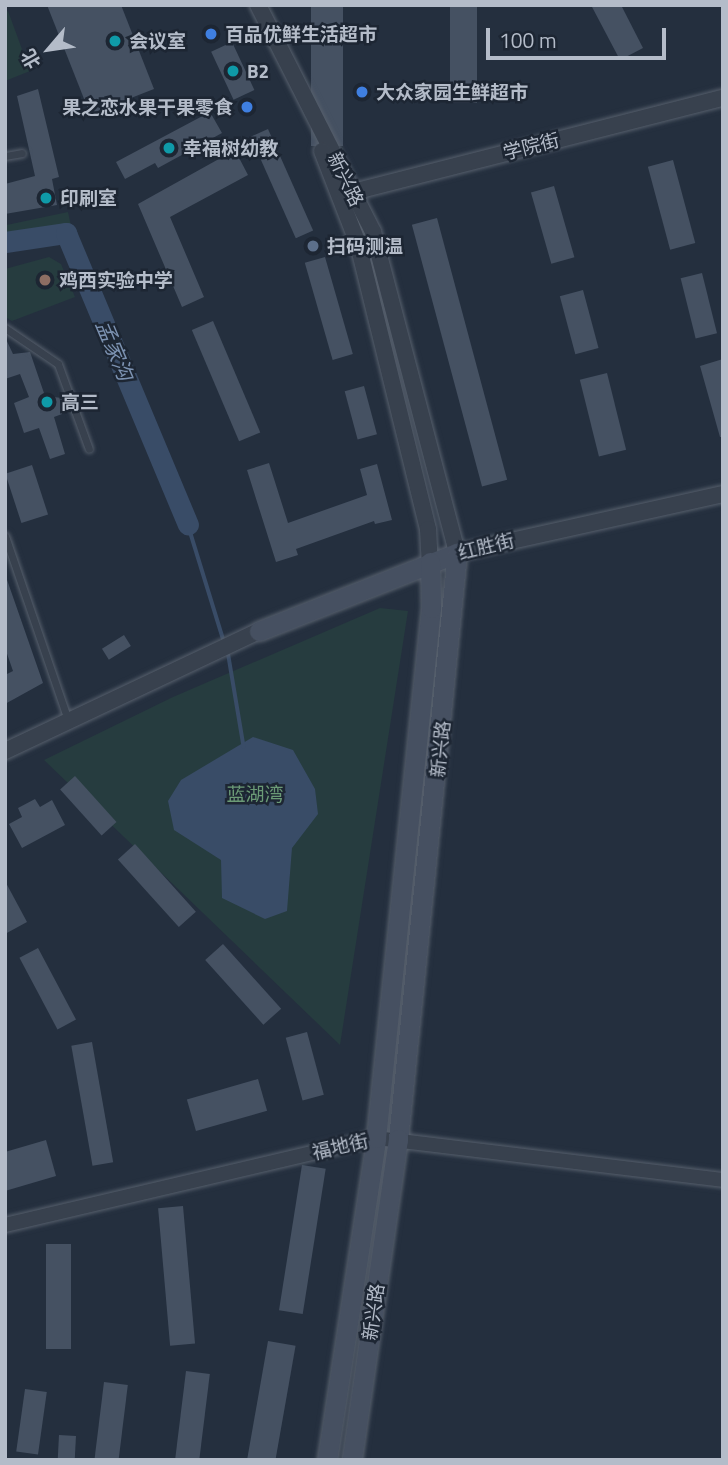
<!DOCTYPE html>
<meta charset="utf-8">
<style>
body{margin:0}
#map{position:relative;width:728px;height:1465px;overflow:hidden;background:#242f3e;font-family:"Titillium Web","Noto Sans SC",sans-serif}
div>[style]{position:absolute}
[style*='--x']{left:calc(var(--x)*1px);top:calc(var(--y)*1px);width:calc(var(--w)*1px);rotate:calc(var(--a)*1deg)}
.green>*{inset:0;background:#263c3f;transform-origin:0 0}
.water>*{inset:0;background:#394c67}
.stream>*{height:3.5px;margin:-1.75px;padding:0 1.75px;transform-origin:1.75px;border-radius:1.75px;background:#394c67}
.river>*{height:21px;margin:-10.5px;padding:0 10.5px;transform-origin:10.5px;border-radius:10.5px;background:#394c67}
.building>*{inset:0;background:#455162;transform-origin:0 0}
.roads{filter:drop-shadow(0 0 2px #565f6c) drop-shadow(0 0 2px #565f6c)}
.service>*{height:7px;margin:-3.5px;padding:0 3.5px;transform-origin:3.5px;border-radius:3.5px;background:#38414e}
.minor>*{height:14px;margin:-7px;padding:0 7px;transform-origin:7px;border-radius:7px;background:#38414e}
.tertiary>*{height:16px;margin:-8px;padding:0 8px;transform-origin:8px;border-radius:8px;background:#38414e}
.secondary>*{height:19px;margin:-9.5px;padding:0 9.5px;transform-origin:9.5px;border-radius:9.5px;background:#465061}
.dots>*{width:19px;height:19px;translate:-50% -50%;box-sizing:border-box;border:4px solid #1d2633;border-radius:50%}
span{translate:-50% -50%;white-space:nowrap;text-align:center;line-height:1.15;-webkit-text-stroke:5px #1d2633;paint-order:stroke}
.poi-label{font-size:19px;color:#b4bcc9;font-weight:700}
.left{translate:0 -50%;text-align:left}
.right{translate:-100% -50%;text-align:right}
.street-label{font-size:19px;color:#b4bcc9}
.park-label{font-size:19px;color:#6b9a76}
.water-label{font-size:21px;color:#7c92b1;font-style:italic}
.frame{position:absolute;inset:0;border:7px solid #b4bcc9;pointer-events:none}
.north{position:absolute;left:14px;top:14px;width:70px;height:70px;-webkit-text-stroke:5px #1d2633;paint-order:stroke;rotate:241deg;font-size:19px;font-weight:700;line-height:28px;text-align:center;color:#b4bcc9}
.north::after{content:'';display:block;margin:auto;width:24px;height:32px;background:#b4bcc9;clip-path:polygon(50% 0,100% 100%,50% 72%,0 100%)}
.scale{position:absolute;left:486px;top:28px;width:180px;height:32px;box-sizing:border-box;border:4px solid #b4bcc9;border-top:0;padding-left:9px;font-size:21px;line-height:24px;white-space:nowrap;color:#b4bcc9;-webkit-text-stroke:5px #1d2633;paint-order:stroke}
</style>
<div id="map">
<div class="green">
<i style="clip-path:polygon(8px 11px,30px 71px,5px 81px,5px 13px)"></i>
<i style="left:68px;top:212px;width:14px;height:64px;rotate:78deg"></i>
<i style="clip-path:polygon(49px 257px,61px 264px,75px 297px,12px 321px,5px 317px,5px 269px)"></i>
<i style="clip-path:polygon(380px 608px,408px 611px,340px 1045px,44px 760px,173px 697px)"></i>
</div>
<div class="water">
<i style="clip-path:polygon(253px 737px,293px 750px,315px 789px,318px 814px,292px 848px,287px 911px,265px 919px,222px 898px,221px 860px,174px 830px,168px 801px,181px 780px)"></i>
</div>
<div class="stream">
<i style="--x:188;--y:524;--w:122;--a:72.9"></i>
<i style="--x:228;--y:651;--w:97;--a:80.5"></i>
</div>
<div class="river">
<i style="--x:5;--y:242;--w:62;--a:-8.4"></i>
<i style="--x:66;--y:233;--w:316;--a:67.3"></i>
</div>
<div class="building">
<i style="clip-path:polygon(47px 5px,121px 5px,154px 89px,90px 114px)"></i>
<i style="left:311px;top:5px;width:32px;height:141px"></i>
<i style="left:450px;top:5px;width:27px;height:98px"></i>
<i style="clip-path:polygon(591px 5px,621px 5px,643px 48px,620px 60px)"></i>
<i style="left:232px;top:42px;width:53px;height:23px;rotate:65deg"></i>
<i style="clip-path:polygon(38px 89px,59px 177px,52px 179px,57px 205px,5px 214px,5px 184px,35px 176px,17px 96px)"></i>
<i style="clip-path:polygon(210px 112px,222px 133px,158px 168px,155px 163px,125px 179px,116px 162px)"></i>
<i style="left:268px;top:129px;width:111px;height:19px;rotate:66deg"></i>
<i style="clip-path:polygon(235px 150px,248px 175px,170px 217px,204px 297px,182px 307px,138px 204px)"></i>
<i style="left:673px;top:160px;width:86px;height:26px;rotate:75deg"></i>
<i style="left:554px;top:186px;width:74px;height:24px;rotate:74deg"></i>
<i style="left:437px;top:218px;width:271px;height:26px;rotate:75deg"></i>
<i style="left:325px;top:257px;width:101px;height:21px;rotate:74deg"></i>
<i style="left:702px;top:273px;width:62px;height:22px;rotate:76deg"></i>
<i style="left:583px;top:290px;width:60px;height:24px;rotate:75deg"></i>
<i style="left:213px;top:321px;width:121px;height:23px;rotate:67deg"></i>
<i style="clip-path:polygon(5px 337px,13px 354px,30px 352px,45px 396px,62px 398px,62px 414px,54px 417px,65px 454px,50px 459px,39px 428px,24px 433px,14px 403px,29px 397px,20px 374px,5px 379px)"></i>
<i style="clip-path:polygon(723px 359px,723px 437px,720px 437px,700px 366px)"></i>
<i style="left:607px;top:373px;width:79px;height:28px;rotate:76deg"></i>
<i style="left:364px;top:386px;width:50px;height:20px;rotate:75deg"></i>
<i style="clip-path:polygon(269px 463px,288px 523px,367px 495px,360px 469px,377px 464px,392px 520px,375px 524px,374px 521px,296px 549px,298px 555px,276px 562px,247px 470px)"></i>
<i style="left:32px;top:465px;width:52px;height:28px;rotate:72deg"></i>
<i style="clip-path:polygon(5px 574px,43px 683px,5px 704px,5px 675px,13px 671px,5px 648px)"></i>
<i style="left:124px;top:635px;width:13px;height:26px;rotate:58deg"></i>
<i style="left:75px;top:776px;width:62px;height:20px;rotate:48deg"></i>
<i style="clip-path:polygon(35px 799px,40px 807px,52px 800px,65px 825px,22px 848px,9px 824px,22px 817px,18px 808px)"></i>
<i style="left:135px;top:844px;width:91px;height:23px;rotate:48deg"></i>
<i style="clip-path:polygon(5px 881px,27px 922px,5px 934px)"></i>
<i style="left:223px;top:944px;width:87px;height:24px;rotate:48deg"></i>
<i style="left:38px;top:948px;width:81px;height:21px;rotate:62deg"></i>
<i style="left:307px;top:1032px;width:65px;height:22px;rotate:75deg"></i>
<i style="left:92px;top:1042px;width:122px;height:21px;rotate:80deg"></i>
<i style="left:258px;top:1079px;width:33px;height:74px;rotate:74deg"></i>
<i style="clip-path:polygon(46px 1140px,56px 1176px,5px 1191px,5px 1152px)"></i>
<i style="left:302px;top:1165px;width:24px;height:147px;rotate:9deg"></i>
<i style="left:183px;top:1206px;width:138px;height:25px;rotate:85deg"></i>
<i style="left:46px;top:1244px;width:25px;height:105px"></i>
<i style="left:268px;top:1341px;width:28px;height:121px;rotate:10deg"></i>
<i style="left:186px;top:1371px;width:24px;height:90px;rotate:7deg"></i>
<i style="left:104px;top:1382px;width:24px;height:79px;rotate:7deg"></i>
<i style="left:25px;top:1389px;width:22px;height:63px;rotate:8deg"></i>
<i style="left:59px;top:1435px;width:17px;height:25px;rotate:3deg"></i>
</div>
<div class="roads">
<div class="service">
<i style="--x:5;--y:156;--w:17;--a:-10"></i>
<i style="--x:5;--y:328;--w:64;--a:34.2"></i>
<i style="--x:58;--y:364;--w:90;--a:70"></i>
<i style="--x:5;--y:536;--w:194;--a:71.1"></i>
</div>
<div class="minor">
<i style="--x:5;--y:1225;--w:381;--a:-13.2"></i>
<i style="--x:376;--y:1138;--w:350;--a:6.9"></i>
</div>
<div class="tertiary">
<i style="--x:258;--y:5;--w:254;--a:63.1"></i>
<i style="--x:373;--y:232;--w:332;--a:75.3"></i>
<i style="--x:457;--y:553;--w:272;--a:-12.5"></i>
<i style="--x:322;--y:151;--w:100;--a:68.8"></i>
<i style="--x:358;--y:244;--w:293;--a:76.2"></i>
<i style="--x:428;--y:529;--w:33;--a:87"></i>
<i style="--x:345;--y:194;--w:390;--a:-14.3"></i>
<i style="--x:5;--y:751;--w:281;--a:-25.3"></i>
</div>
<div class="secondary">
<i style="--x:259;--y:631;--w:213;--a:-21.5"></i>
<i style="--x:457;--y:553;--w:589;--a:95.75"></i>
<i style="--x:398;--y:1139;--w:324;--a:98.2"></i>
<i style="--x:327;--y:1460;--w:326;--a:-81.3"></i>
<i style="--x:376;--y:1138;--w:533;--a:-84.08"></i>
<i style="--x:431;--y:608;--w:46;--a:-91.2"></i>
</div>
</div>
<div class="dots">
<i style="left:211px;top:34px;background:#3f7fe0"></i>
<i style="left:115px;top:41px;background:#0f9aa8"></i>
<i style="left:233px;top:71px;background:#0f9aa8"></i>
<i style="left:362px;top:92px;background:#3f7fe0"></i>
<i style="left:247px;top:107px;background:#3f7fe0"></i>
<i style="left:169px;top:148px;background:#0f9aa8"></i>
<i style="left:46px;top:198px;background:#0f9aa8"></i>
<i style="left:313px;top:246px;background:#5c6f8a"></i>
<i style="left:45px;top:280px;background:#8d6e63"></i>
<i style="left:47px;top:402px;background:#0f9aa8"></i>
</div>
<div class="poi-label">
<span class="left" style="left:225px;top:34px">百品优鲜生活超市</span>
<span class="left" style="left:129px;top:41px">会议室</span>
<span class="left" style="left:247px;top:71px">B2</span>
<span class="left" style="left:376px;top:92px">大众家园生鲜超市</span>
<span class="right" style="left:233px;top:107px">果之恋水果干果零食</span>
<span class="left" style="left:183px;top:148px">幸福树幼教</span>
<span class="left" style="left:60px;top:198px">印刷室</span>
<span class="left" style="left:327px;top:246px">扫码测温</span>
<span class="left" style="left:59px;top:280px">鸡西实验中学</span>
<span class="left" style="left:61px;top:402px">高三</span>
</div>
<div class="street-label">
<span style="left:531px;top:146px;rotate:-14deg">学院街</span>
<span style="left:346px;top:179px;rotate:64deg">新兴路</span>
<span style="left:486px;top:546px;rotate:-14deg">红胜街</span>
<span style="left:440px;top:749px;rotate:-84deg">新兴路</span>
<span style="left:340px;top:1146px;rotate:-13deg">福地街</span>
<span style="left:373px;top:1312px;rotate:-82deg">新兴路</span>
</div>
<div class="park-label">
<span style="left:255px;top:794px">蓝湖湾</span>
</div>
<div class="water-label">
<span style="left:115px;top:350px;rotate:67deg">孟家沟</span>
</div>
<div class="frame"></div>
<div class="north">北</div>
<div class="scale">100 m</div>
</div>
